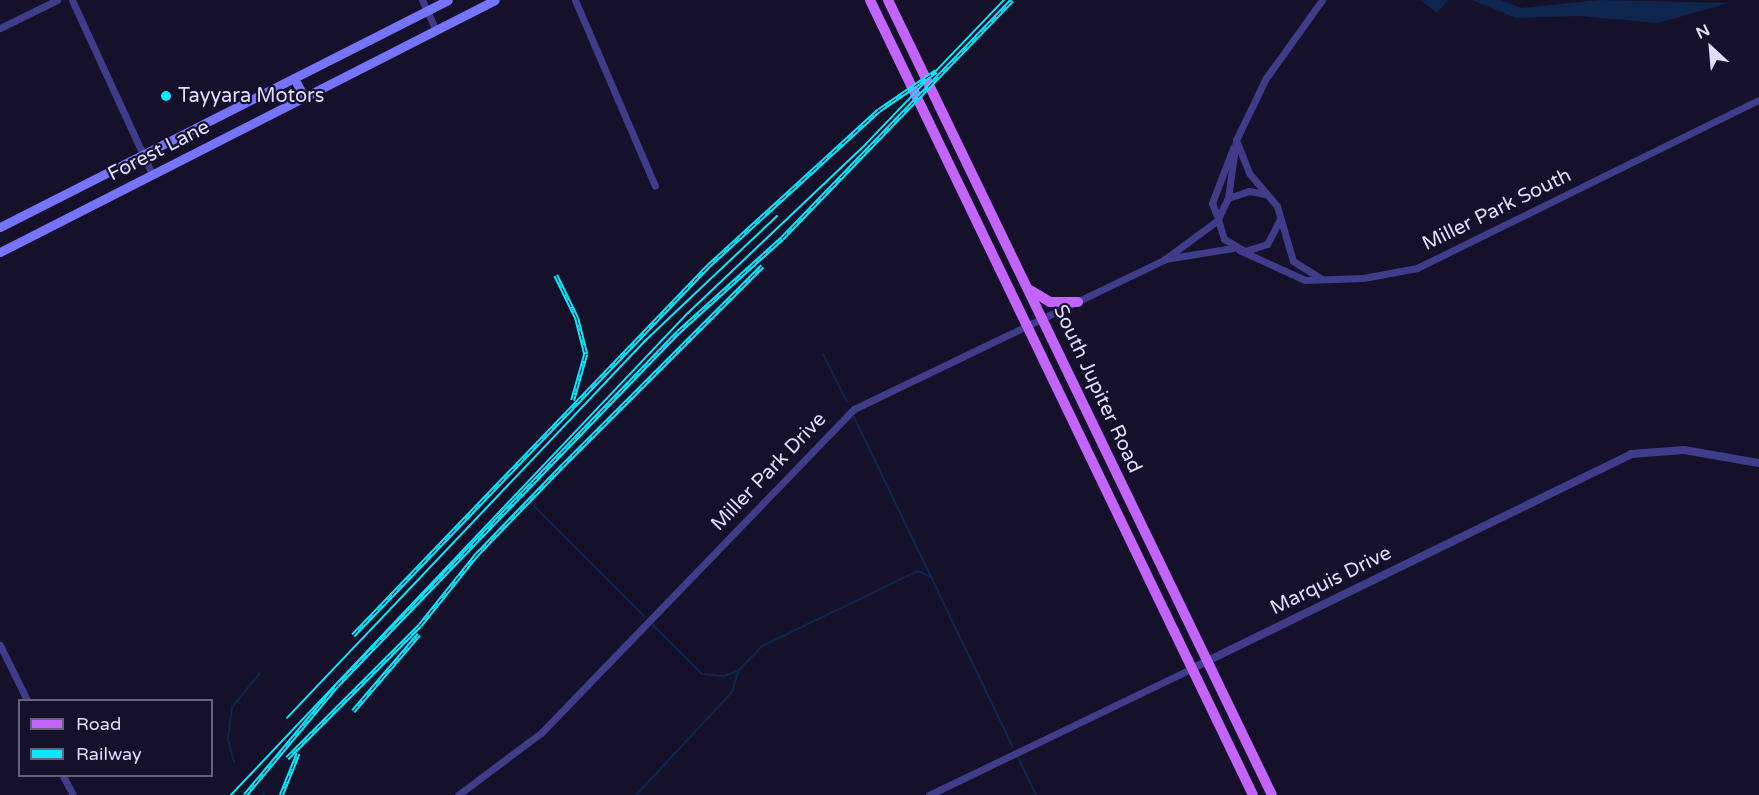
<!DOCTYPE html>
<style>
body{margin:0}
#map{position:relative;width:1759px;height:795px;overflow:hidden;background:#15112b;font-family:"Varela Round",sans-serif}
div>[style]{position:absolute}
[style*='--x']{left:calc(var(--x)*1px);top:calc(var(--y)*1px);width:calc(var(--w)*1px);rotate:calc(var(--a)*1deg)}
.water>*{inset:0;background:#0e264e}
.stream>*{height:2px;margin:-1px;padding:0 1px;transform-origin:1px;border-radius:1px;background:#0e264e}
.minor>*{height:7px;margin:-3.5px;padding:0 3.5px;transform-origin:3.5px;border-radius:3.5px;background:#3f3d89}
.tertiary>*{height:8px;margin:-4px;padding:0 4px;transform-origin:4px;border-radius:4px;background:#3f3d89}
.secondary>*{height:9px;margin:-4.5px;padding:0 4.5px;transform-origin:4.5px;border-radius:4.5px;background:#7674fd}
.primary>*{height:10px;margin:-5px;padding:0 5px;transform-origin:5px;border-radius:5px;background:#c264fd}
.tram>*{height:1.5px;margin:-0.75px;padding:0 0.75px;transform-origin:0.75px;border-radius:0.75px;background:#0ae7fc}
.rail>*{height:4.5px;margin-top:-2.25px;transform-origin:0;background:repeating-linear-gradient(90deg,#15112b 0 7px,#0ae7fc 0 14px);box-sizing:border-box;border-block:2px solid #0ae7fc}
.dots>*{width:16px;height:16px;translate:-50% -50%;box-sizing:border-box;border:3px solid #15112b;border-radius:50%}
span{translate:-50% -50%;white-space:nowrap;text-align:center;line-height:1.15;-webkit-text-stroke:4.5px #15112b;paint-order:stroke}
.poi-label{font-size:20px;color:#dfdcff}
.left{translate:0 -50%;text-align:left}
.street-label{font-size:20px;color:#dfdcff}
.legend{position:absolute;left:18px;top:699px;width:195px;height:78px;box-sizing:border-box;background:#15112b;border:2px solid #666280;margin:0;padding:8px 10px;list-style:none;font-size:18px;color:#dfdcff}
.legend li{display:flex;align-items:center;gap:12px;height:30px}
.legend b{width:30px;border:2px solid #666280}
.north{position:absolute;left:1681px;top:18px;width:60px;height:60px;-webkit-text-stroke:4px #15112b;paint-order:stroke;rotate:334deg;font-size:16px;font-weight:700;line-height:24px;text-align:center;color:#dfdcff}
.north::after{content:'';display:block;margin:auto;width:21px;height:27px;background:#dfdcff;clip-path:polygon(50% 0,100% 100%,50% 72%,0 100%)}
</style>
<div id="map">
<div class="water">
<i style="clip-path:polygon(1420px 0,1448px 0,1437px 13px)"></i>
<i style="clip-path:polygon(1472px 0,1501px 0,1521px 8px,1599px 0,1729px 3px,1658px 23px,1579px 16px,1516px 18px)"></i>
</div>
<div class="stream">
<i style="--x:823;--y:354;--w:54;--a:63.4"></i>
<i style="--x:854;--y:417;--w:366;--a:64.3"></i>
<i style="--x:534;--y:506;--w:156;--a:45"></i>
<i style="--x:653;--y:625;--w:69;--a:45"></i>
<i style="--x:702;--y:674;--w:22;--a:5"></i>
<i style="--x:724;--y:676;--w:15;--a:-20"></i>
<i style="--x:738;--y:671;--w:35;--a:-46"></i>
<i style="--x:762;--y:646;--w:173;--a:-25.7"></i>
<i style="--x:918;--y:571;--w:14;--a:25"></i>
<i style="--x:1019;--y:759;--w:40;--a:65"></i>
<i style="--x:234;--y:762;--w:24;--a:-105"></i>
<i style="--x:228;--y:739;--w:32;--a:-83"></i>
<i style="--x:232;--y:707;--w:44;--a:-50.5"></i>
<i style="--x:263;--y:792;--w:3;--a:72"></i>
<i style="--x:636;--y:795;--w:141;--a:-47"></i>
<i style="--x:732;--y:692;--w:21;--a:-73"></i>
</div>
<div class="minor">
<i style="--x:72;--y:0;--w:192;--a:65.3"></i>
<i style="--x:422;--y:0;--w:33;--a:65"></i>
<i style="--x:575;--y:0;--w:202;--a:66.7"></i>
<i style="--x:0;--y:28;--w:64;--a:-26.2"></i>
<i style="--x:1236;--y:140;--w:35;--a:68"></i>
<i style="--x:1249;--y:173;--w:43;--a:49.7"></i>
<i style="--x:1277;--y:206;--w:57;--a:73.8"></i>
<i style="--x:1293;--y:261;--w:34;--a:32"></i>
<i style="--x:1228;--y:198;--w:22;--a:-18"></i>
<i style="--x:1249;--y:191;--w:15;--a:11"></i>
<i style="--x:1217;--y:216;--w:14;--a:-111"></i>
<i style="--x:1212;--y:203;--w:59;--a:-69.1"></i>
<i style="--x:1280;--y:219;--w:28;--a:117"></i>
<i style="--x:1267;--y:244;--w:23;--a:162"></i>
<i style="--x:1245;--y:251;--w:24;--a:-150"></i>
<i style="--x:1224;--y:239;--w:21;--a:-107"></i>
<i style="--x:1218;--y:219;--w:23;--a:-65"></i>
<i style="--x:1228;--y:198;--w:59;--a:-82.1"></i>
<i style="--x:1236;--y:140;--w:69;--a:-64.2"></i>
<i style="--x:1266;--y:78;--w:96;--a:-54.3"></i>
<i style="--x:1239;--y:250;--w:72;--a:24.4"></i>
<i style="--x:1305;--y:280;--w:58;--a:-2"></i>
<i style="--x:1363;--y:278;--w:55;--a:-10.5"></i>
<i style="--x:1417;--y:268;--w:381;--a:-26.2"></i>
<i style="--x:1165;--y:259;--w:69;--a:-9.2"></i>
<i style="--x:0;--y:645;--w:61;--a:63.9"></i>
<i style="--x:63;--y:776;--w:21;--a:62"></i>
<i style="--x:458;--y:795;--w:104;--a:-36.8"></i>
<i style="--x:541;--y:733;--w:450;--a:-46"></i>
<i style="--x:854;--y:409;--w:345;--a:-25.7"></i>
<i style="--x:1165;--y:259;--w:66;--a:-36.3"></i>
<i style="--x:929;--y:795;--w:293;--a:-25.7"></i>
</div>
<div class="tertiary">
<i style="--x:1193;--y:668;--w:487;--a:-26"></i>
<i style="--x:1631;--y:454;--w:53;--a:-4.3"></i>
<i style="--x:1684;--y:450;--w:76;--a:9.8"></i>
</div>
<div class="secondary">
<i style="--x:294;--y:78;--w:21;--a:62"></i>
<i style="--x:0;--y:227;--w:502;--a:-26.87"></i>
<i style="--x:0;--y:252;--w:555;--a:-26.98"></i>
</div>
<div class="primary">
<i style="--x:870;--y:0;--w:882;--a:64.28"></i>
<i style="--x:888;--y:0;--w:883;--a:64.22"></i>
<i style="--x:1030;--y:290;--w:23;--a:31"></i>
<i style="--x:1050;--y:302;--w:28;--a:0"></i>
</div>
<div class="tram">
<i style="--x:287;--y:718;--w:521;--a:-46.48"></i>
<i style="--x:646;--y:340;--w:180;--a:-43.4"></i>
<i style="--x:231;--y:795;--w:664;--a:-46.53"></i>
<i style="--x:688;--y:313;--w:245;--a:-43.5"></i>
<i style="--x:866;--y:144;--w:199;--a:-46.2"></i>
</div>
<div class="rail">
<i style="--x:556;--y:275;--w:48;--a:64"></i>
<i style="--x:577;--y:318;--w:37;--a:76"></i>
<i style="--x:586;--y:354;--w:48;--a:105.8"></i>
<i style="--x:353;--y:635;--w:512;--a:-46.11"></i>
<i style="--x:708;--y:266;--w:231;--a:-42.4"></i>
<i style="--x:879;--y:110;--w:69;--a:-34.4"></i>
<i style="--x:353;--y:711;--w:101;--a:-49.4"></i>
<i style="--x:287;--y:758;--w:188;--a:-45"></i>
<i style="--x:420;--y:625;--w:90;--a:-51.3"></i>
<i style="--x:476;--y:555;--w:124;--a:-46"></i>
<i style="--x:562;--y:466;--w:283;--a:-45"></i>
<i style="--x:245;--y:795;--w:143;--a:-50.1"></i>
<i style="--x:337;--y:685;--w:491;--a:-46"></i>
<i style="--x:678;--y:332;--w:140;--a:-42.1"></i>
<i style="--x:782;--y:238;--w:331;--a:-46"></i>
<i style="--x:281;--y:795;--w:45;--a:-68"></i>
</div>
<div class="dots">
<i style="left:166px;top:96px;background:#0ae7fc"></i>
</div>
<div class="poi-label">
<span class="left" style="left:178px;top:96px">Tayyara Motors</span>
</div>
<div class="street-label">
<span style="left:159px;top:151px;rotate:-27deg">Forest Lane</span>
<span style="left:1497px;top:210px;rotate:-26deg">Miller Park South</span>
<span style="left:1097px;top:389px;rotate:65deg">South Jupiter Road</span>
<span style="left:769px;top:472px;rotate:-46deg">Miller Park Drive</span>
<span style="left:1331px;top:581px;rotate:-26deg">Marquis Drive</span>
</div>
<ul class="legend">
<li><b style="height:8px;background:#c264fd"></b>Road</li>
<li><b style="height:8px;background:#0ae7fc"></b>Railway</li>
</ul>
<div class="north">N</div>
</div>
